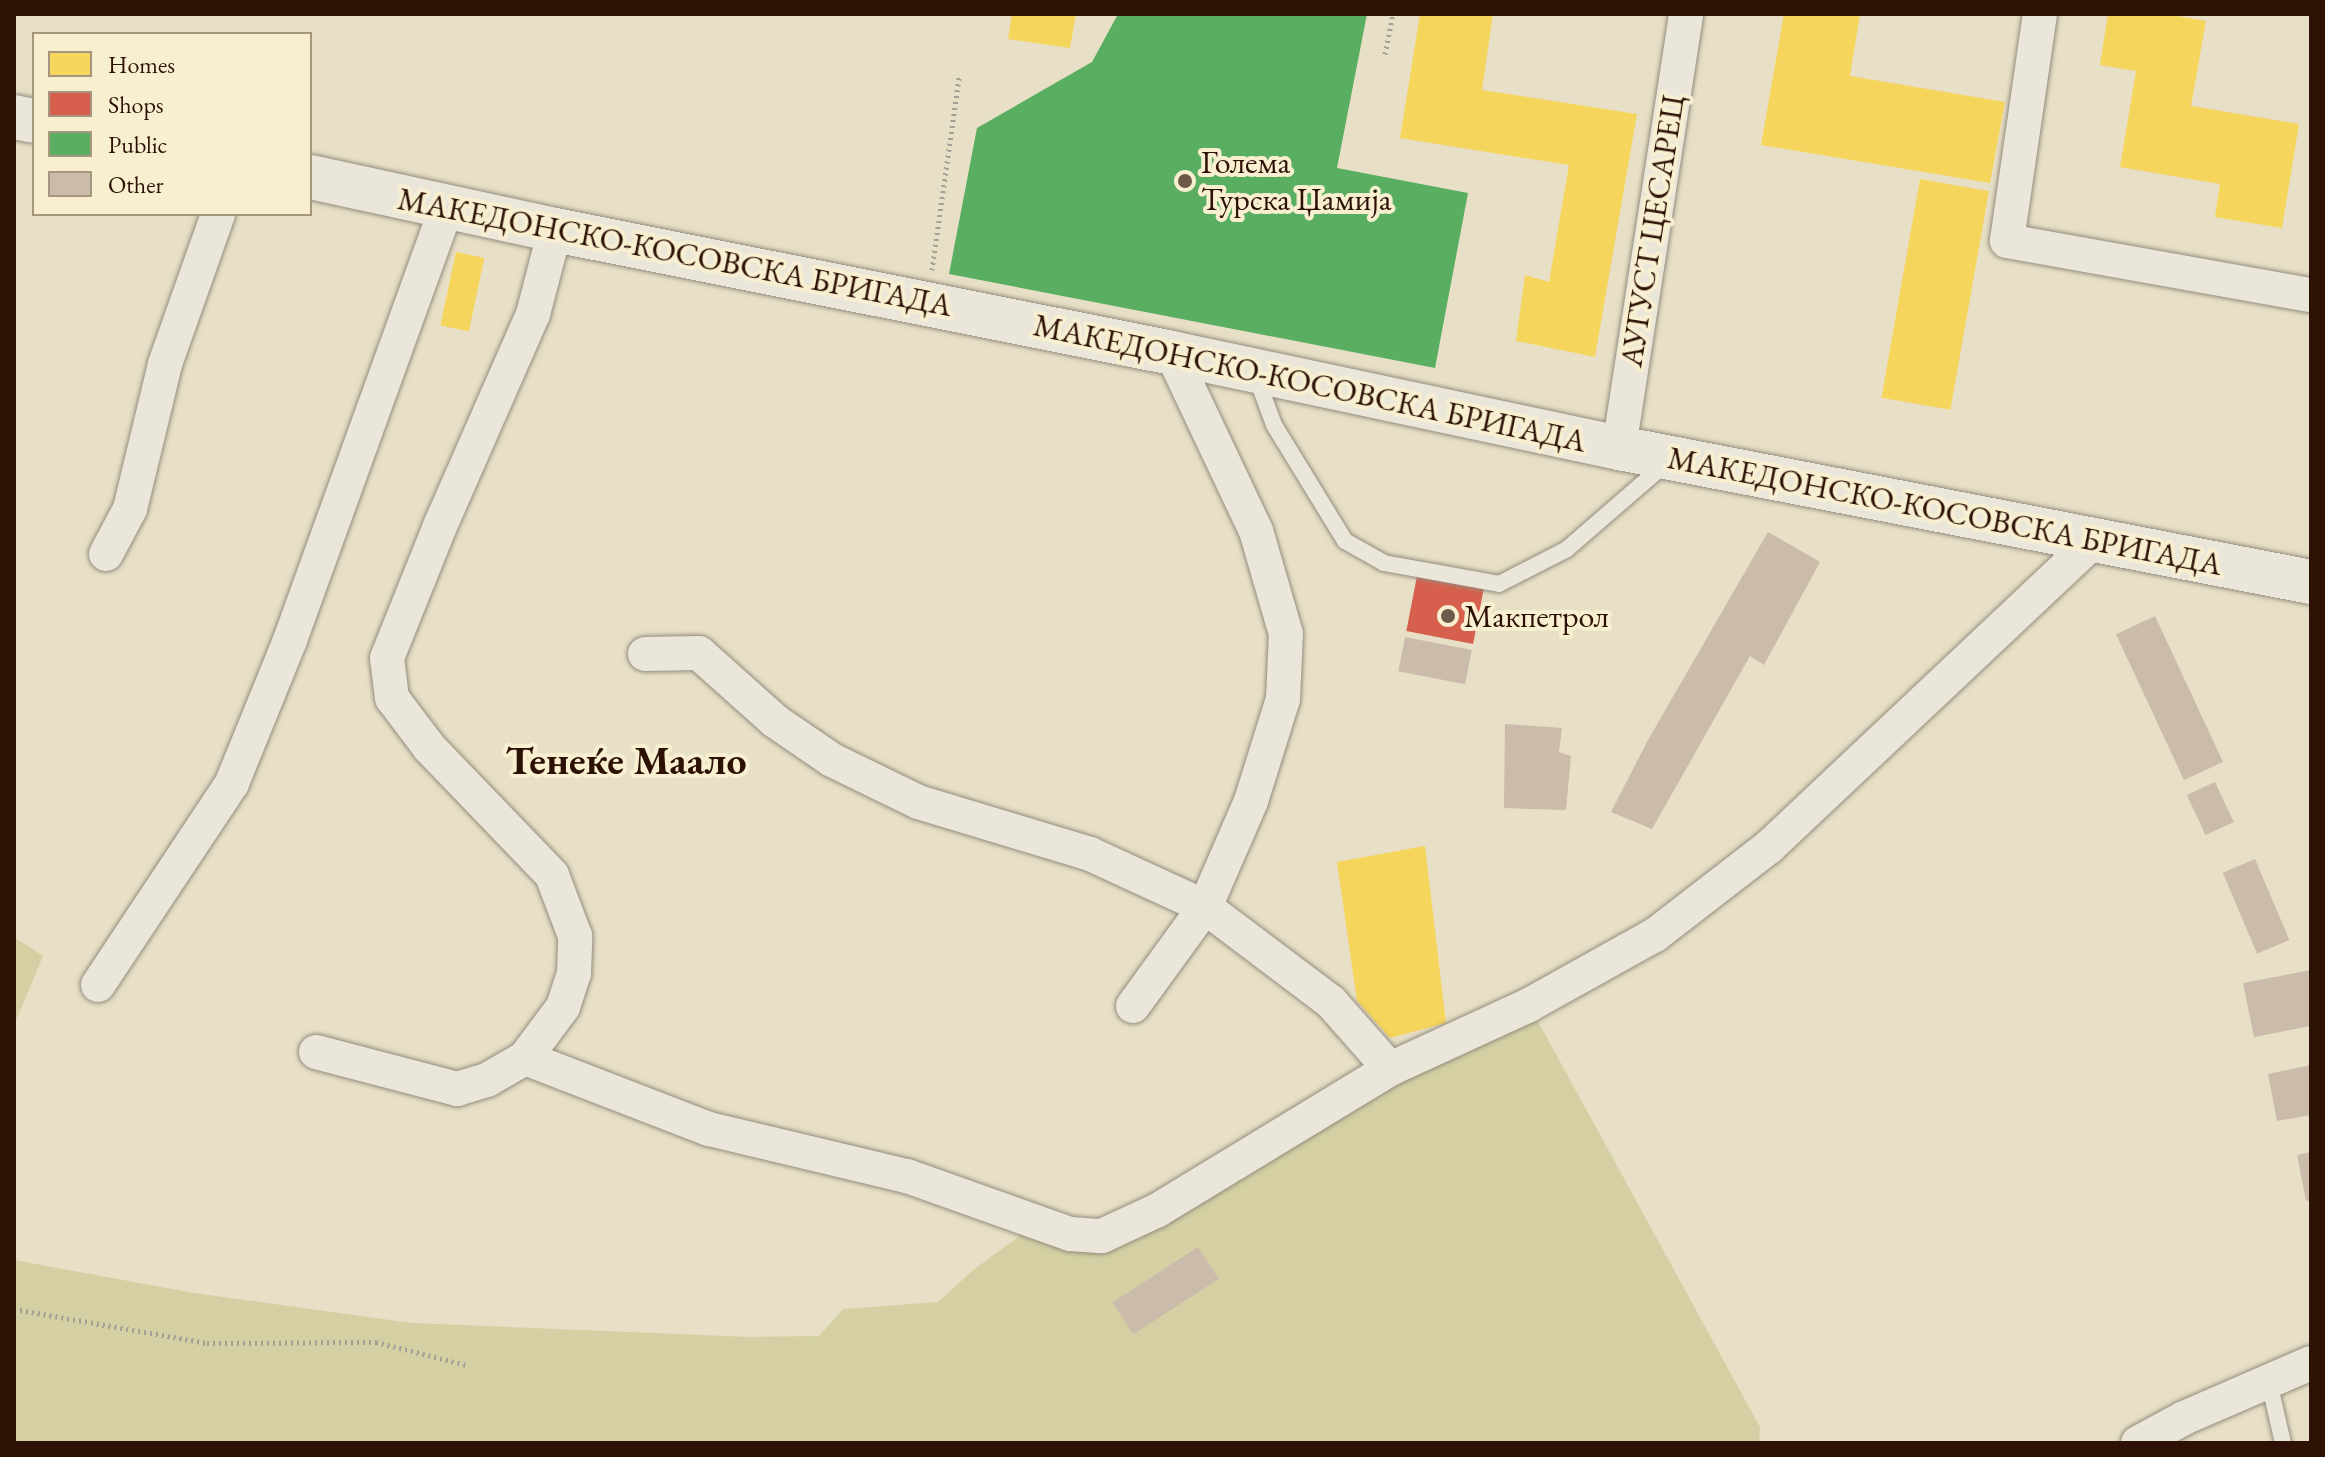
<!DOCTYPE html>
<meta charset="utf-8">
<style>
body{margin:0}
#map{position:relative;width:2325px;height:1457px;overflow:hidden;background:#e7dfc6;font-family:"EB Garamond",serif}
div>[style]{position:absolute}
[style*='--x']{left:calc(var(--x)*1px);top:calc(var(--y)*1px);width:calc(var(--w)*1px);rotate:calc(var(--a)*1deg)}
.green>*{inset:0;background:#d4d0a4}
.homes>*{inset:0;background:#f6d55c;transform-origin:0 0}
.shops>*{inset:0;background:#d6604d;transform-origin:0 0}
.public>*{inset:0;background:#5aae61}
.building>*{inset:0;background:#cabbaa;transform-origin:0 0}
.path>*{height:5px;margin-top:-2.5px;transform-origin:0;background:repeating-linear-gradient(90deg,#a69f95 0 2px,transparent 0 6px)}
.roads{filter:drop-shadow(0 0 2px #948c7d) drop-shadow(0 0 2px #948c7d)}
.lane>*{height:16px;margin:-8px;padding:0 8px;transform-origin:8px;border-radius:8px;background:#eae7da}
.street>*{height:34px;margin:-17px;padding:0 17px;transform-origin:17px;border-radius:17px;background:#eae7da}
.secondary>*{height:44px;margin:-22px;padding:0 22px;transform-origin:22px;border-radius:22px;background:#eae7da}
.dots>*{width:22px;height:22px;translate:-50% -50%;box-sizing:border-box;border:4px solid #f8efd1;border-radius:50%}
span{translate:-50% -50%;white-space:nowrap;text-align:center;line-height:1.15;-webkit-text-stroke:8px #f8efd1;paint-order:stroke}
.poi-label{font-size:32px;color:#2d1105}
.left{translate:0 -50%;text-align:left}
.street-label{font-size:32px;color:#2d1105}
.district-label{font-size:40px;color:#2d1105;font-weight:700}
.frame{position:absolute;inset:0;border:16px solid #2d1105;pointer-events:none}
.legend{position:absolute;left:32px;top:32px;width:280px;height:184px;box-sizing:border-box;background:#f8efd1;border:2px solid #a7967f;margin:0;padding:10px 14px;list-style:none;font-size:24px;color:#2d1105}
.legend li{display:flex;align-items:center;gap:16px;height:40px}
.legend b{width:40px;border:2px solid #a7967f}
</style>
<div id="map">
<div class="green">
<i style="clip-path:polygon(14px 937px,43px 956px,14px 1025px)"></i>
<i style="clip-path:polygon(1529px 1005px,1760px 1427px,1759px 1443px,14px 1443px,14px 1260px,194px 1293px,412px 1323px,750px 1337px,819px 1336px,843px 1309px,938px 1302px,972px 1271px,1037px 1223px,1085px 1237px)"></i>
</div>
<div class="homes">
<i style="clip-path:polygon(1012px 14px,1076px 14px,1070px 48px,1008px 39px)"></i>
<i style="clip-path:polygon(1420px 14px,1493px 14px,1482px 90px,1637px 114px,1595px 357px,1516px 341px,1525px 275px,1549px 282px,1569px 165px,1400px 138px)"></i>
<i style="clip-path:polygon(1784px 14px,1860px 14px,1850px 76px,2005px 102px,1990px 183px,1761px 145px)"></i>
<i style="clip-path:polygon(2108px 14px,2166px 14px,2206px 21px,2191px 106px,2299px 124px,2282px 228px,2215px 217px,2220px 184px,2120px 167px,2136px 71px,2100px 65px)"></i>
<i style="left:1920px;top:179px;width:70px;height:222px;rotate:10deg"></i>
<i style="left:456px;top:252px;width:29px;height:75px;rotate:12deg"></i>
<i style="clip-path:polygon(1425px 846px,1446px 1023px,1390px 1038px,1357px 1001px,1337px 862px)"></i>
</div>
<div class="shops">
<i style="left:1417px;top:576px;width:68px;height:56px;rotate:11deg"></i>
</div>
<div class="public">
<i style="clip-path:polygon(1118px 14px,1367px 14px,1337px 168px,1468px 193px,1435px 368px,949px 274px,977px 128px,1092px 62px)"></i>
</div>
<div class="building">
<i style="clip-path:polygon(1768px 532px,1820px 562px,1764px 665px,1750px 656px,1652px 829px,1611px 812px,1648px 740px)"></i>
<i style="left:2155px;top:616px;width:161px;height:43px;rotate:65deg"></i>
<i style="left:1405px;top:637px;width:68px;height:35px;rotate:11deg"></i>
<i style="clip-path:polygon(1505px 724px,1562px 728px,1559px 752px,1571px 756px,1566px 810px,1504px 808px)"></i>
<i style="left:2215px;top:782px;width:44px;height:31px;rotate:65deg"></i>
<i style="left:2255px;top:859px;width:88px;height:35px;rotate:67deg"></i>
<i style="clip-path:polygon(2311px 970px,2311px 1026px,2254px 1037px,2243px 983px)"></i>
<i style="clip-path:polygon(2311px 1065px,2311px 1115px,2277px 1121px,2268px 1074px)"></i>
<i style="clip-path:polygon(2311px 1152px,2311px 1200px,2306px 1201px,2297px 1155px)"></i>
<i style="left:1198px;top:1247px;width:38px;height:102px;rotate:57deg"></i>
</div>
<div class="path">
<i style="--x:1385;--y:54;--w:41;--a:-78.7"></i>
<i style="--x:932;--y:270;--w:195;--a:-82"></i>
<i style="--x:14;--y:1309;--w:196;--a:10"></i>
<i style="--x:207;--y:1343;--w:169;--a:-0.3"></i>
<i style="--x:376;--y:1342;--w:94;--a:14.2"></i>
</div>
<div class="roads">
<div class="lane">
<i style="--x:1256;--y:376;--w:52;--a:69.8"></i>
<i style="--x:1274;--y:425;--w:136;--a:58.5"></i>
<i style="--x:1345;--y:541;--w:45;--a:29.4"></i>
<i style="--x:1384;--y:563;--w:117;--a:10.3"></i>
<i style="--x:1499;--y:584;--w:76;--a:-27.2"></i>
<i style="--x:1567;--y:549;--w:130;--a:-40.9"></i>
<i style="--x:2269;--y:1382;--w:63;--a:77.1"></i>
</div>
<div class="street">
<i style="--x:2040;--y:14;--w:229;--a:98.3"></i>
<i style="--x:2007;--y:241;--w:309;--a:10.1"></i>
<i style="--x:1619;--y:448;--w:439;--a:-81.2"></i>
<i style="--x:106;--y:554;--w:51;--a:-61.9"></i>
<i style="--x:130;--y:509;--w:149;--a:-76.4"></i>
<i style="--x:165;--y:364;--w:159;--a:-70.5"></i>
<i style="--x:645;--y:654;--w:54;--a:-1.1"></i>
<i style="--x:699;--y:653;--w:102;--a:41.8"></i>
<i style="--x:775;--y:721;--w:69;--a:34.4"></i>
<i style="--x:832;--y:760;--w:96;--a:26"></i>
<i style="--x:918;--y:802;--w:180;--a:16.8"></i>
<i style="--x:1090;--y:854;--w:127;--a:24.7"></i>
<i style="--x:1205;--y:907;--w:158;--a:37"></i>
<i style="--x:1331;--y:1002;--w:89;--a:48.6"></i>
<i style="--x:98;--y:985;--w:242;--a:-56.4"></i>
<i style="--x:232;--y:783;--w:154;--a:-67.9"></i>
<i style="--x:290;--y:640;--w:462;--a:-70.1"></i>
<i style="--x:1133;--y:1006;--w:122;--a:-54"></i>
<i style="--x:1205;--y:907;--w:116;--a:-66.5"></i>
<i style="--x:1251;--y:801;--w:107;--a:-72.6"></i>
<i style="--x:1283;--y:699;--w:65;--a:-87.4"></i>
<i style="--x:1286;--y:634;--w:107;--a:-106.2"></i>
<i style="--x:1256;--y:531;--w:197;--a:-115.3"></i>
<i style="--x:316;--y:1052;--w:146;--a:14.7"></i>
<i style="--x:457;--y:1089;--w:31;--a:-17"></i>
<i style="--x:487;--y:1080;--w:44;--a:-30.1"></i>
<i style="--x:525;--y:1058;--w:64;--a:-53.3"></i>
<i style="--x:563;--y:1007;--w:35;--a:-72"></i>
<i style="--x:574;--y:974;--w:38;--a:-88"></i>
<i style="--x:575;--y:936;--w:65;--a:-110.7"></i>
<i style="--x:552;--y:875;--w:178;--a:-133.9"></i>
<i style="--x:429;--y:747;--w:61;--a:-127.1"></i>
<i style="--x:392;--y:698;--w:40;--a:-97.1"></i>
<i style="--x:387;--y:658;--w:142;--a:-68.1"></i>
<i style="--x:440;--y:526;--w:232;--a:-66.3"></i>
<i style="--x:533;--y:314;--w:87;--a:-75.3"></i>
<i style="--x:525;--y:1058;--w:197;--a:21.1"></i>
<i style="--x:709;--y:1129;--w:204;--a:13.4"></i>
<i style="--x:907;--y:1176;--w:173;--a:19.6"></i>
<i style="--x:1070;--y:1234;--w:32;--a:4"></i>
<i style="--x:1102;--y:1236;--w:62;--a:-24.9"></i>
<i style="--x:1158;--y:1210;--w:271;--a:-31.3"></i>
<i style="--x:1390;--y:1069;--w:153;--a:-24.7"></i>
<i style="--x:1529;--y:1005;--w:144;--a:-29.1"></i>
<i style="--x:1655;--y:935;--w:144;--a:-37.7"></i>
<i style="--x:1769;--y:847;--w:445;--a:-43.3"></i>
<i style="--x:2138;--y:1443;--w:52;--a:-28.5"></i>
<i style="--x:2184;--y:1418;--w:138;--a:-23.4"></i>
</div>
<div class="secondary">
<i style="--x:14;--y:117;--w:20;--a:11"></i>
<i style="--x:310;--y:177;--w:251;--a:12.2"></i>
<i style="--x:555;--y:230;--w:629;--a:11.27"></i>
<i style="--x:1172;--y:353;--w:457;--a:12"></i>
<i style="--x:1619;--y:448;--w:705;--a:10.96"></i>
</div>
</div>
<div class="dots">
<i style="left:1185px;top:181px;background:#6e5949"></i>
<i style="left:1448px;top:616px;background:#6e5949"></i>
</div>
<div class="poi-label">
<span class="left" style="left:1201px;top:181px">Голема<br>Турска Џамија</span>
<span class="left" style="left:1464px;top:616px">Макпетрол</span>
</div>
<div class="street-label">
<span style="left:1652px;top:231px;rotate:-81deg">АУГУСТ ЦЕСАРЕЦ</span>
<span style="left:675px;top:252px;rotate:11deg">МАКЕДОНСКО-КОСОВСКА БРИГАДА</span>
<span style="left:1310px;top:383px;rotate:12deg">МАКЕДОНСКО-КОСОВСКА БРИГАДА</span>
<span style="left:1945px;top:511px;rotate:11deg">МАКЕДОНСКО-КОСОВСКА БРИГАДА</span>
</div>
<div class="district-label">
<span style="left:626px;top:760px">Тенеќе Маало</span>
</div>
<div class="frame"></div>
<ul class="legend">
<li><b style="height:22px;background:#f6d55c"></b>Homes</li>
<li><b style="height:22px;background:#d6604d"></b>Shops</li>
<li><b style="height:22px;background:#5aae61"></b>Public</li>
<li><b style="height:22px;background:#cabbaa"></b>Other</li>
</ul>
</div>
